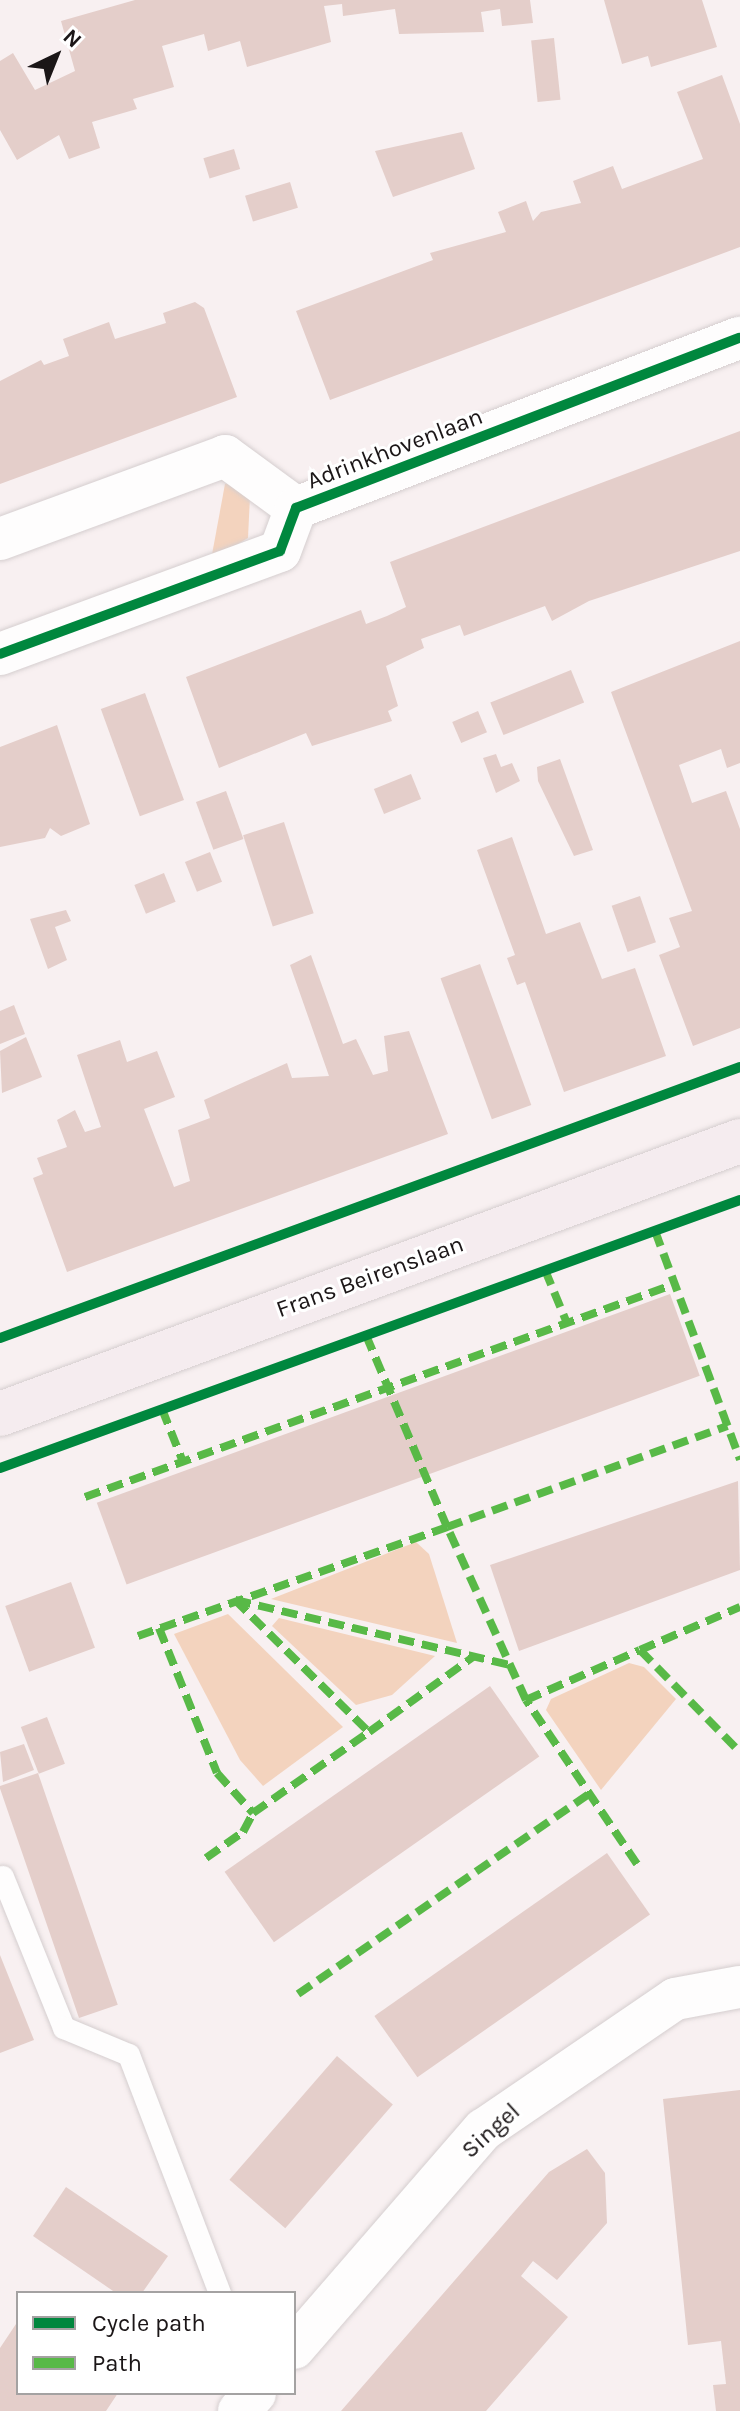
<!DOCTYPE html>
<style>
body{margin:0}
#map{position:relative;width:740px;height:2411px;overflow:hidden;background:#f8f0f1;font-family:Karla,sans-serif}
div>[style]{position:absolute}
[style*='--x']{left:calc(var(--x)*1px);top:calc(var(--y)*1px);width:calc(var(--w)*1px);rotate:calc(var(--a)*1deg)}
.green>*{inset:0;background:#f3d3be}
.building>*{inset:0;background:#e4ceca;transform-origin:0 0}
.roads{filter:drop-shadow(0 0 2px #d5cecf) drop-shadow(0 0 2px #d5cecf)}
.lane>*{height:22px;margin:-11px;padding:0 11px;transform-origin:11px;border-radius:11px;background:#fefdfd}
.street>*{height:42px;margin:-21px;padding:0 21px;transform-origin:21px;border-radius:21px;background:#fefdfd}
.primary>*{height:44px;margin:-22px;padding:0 22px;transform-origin:22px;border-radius:22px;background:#f5ecef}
.quiet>*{height:8px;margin-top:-4px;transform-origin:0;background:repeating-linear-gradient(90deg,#58b947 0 16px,transparent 0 24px)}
.cycleway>*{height:10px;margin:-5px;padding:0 5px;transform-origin:5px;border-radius:5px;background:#00873e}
span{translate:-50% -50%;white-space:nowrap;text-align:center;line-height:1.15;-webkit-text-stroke:6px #fff;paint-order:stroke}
.street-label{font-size:24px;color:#1b1617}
.legend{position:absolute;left:16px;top:2291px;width:280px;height:104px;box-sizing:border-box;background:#fff;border:2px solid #a4a2a2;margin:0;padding:10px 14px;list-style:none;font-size:24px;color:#1b1617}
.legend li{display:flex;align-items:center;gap:16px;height:40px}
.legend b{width:40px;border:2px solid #a4a2a2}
.north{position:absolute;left:16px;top:16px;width:80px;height:80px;-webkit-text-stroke:6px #fff;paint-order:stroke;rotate:43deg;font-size:22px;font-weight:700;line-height:32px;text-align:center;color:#1b1617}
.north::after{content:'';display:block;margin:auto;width:28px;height:36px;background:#1b1617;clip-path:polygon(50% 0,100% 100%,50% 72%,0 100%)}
</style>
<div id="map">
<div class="green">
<i style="clip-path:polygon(236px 481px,250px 496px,248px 538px,211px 560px,225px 484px)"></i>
<i style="clip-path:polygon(416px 1542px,429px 1554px,457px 1643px,271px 1599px)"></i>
<i style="clip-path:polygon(228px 1614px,343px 1727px,263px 1786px,240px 1760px,174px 1634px)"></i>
<i style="clip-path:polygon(279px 1618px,435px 1656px,392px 1695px,356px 1705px,272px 1626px)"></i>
<i style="clip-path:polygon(629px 1663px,644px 1667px,676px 1699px,601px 1790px,546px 1710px,551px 1699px)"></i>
</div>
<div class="building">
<i style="clip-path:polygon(135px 0,530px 0,533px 23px,502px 26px,500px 9px,481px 12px,484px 32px,399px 34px,395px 9px,343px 16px,342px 4px,324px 6px,331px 42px,247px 67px,240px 41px,208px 51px,204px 34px,162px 46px,174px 87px,133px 99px,137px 109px,92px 122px,100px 148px,69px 159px,59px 135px,17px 160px,0 130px,0 61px,13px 53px,35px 90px,75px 71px,61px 21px)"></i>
<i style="clip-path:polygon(604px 0,702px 0,717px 47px,651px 67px,648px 56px,622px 64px)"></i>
<i style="left:554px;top:38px;width:62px;height:23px;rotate:84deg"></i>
<i style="clip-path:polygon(722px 75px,740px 124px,740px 247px,330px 400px,296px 311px,433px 260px,430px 253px,506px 232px,498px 212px,526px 201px,533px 221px,541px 212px,581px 203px,573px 181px,613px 166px,622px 189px,703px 159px,677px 92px)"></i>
<i style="clip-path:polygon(462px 132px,475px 169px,393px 197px,375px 151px)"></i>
<i style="left:234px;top:149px;width:21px;height:32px;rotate:73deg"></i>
<i style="left:290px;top:182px;width:27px;height:47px;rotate:73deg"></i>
<i style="clip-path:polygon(195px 302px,204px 308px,237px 397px,0 484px,0 381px,41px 360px,44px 365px,69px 356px,63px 339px,109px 322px,115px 339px,166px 323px,163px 313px)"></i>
<i style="clip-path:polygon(740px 431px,740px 551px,589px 601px,552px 621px,545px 606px,464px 636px,460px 625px,421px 639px,424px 648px,386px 666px,398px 706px,388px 711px,392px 721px,312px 746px,306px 733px,219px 768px,186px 677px,361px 610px,366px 624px,387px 616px,406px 607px,390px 562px)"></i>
<i style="clip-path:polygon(740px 641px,740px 763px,727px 768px,721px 749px,679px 765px,692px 803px,726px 791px,740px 829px,740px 1028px,693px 1046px,659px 955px,680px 947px,669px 918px,692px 911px,611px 692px)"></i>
<i style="left:571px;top:670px;width:35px;height:87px;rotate:68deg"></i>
<i style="left:145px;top:693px;width:114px;height:47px;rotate:70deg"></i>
<i style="left:478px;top:711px;width:23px;height:28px;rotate:67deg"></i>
<i style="clip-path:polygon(57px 725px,90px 824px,61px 836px,50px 828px,45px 838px,0 847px,0 747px)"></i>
<i style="clip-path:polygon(496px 754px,501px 767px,512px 763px,520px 781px,496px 793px,483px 758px)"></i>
<i style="clip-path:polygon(560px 759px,593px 850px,574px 856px,538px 781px,537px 767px)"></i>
<i style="left:411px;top:774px;width:27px;height:40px;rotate:68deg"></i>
<i style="left:226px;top:791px;width:51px;height:32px;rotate:70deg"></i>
<i style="left:284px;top:822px;width:96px;height:43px;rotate:72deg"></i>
<i style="clip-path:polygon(512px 837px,546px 934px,580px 922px,602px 979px,635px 968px,666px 1056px,564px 1092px,525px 982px,517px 985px,507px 958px,515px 955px,477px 850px)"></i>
<i style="left:210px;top:852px;width:32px;height:27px;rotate:68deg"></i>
<i style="left:164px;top:873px;width:31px;height:32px;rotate:68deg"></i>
<i style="left:640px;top:896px;width:49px;height:30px;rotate:71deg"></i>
<i style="clip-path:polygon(66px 910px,71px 921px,55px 927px,67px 960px,48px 969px,30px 919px)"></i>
<i style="clip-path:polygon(311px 955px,343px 1044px,356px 1039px,373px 1075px,388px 1071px,384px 1036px,409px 1031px,448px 1134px,67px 1272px,33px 1178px,43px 1174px,37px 1158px,67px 1147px,57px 1120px,75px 1110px,85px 1132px,101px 1127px,77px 1055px,120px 1040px,127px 1062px,157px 1051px,175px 1097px,144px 1109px,174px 1187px,190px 1181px,178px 1130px,210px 1118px,204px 1100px,287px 1063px,292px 1078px,329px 1076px,290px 965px)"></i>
<i style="left:480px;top:964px;width:150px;height:42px;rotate:70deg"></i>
<i style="clip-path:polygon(14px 1005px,25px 1034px,0 1044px,0 1011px)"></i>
<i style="clip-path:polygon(26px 1037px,42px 1077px,2px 1093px,0 1051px)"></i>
<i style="left:670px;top:1294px;width:87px;height:610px;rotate:70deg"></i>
<i style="clip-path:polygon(738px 1481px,740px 1570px,519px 1651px,490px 1565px)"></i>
<i style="left:71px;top:1582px;width:70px;height:70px;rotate:70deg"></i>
<i style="left:490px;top:1686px;width:86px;height:324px;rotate:55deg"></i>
<i style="left:47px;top:1717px;width:50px;height:28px;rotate:69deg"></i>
<i style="clip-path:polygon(24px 1744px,34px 1770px,3px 1782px,0 1752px)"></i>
<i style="left:38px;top:1773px;width:245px;height:41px;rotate:71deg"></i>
<i style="left:607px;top:1853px;width:75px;height:284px;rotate:55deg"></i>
<i style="clip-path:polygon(0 1955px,34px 2040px,0 2053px)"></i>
<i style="left:337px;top:2056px;width:74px;height:164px;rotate:41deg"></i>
<i style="clip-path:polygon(740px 2090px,740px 2411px,716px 2411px,713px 2385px,726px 2384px,721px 2341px,688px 2345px,663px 2099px)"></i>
<i style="clip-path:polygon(587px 2149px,605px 2173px,607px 2223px,557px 2280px,533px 2261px,521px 2276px,568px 2317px,486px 2411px,341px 2411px,549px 2172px)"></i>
<i style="clip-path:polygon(66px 2187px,168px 2256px,142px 2293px,116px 2293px,33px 2236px)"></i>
<i style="clip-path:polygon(18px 2321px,18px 2393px,118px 2393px,106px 2411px,0 2411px,0 2348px)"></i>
</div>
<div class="roads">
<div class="lane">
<i style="--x:3;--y:1877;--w:163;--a:68"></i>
<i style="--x:64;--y:2028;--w:70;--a:22.6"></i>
<i style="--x:129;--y:2055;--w:255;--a:69.1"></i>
</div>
<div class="street">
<i style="--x:0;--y:539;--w:240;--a:-20.2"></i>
<i style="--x:225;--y:456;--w:88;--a:36.2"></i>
<i style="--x:0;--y:654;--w:298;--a:-20.2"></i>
<i style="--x:280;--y:551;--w:46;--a:-69.6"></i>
<i style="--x:296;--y:508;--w:475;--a:-21"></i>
<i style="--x:294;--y:2348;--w:289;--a:-49.1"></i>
<i style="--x:483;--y:2130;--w:232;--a:-34.3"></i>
<i style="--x:675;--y:1999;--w:66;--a:-10.5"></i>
<i style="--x:239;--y:2411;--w:24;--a:-48"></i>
</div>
<div class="primary">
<i style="--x:0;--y:1414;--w:789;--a:-20.25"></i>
</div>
</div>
<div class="quiet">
<i style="--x:655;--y:1231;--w:244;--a:69.6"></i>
<i style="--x:545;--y:1270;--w:57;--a:67.5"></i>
<i style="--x:162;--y:1409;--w:57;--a:68.4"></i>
<i style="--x:85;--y:1497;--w:627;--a:-19.85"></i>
<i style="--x:235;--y:1600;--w:188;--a:44.6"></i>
<i style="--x:369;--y:1732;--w:128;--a:-35.8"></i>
<i style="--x:235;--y:1600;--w:282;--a:13.3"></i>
<i style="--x:159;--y:1628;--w:156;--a:68.2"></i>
<i style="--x:217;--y:1773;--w:54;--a:48"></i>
<i style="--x:253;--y:1813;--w:141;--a:-34.9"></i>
<i style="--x:138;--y:1636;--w:328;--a:-19.4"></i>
<i style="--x:447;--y:1527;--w:208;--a:-112.9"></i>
<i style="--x:640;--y:1650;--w:109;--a:-23.3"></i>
<i style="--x:526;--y:1700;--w:190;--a:-114.5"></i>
<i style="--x:447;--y:1527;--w:298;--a:-19.8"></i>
<i style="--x:206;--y:1858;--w:45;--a:-35.1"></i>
<i style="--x:243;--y:1832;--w:21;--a:-62"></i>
<i style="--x:637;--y:1864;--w:198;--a:-124.1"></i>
<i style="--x:526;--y:1700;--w:124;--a:-23.7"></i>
<i style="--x:640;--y:1650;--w:141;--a:45.6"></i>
<i style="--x:298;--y:1994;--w:353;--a:-34.5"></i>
</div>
<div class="cycleway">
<i style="--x:0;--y:654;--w:298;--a:-20.2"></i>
<i style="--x:280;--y:551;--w:46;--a:-69.6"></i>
<i style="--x:296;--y:508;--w:475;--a:-21"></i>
<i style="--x:0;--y:1338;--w:788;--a:-20.11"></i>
<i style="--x:0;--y:1468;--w:787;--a:-19.91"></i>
</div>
<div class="street-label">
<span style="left:395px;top:449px;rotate:-21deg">Adrinkhovenlaan</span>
<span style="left:370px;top:1277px;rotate:-20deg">Frans Beirenslaan</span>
<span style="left:491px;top:2131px;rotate:-42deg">Singel</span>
</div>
<ul class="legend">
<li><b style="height:10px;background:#00873e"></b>Cycle path</li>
<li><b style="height:10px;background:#58b947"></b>Path</li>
</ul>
<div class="north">N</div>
</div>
